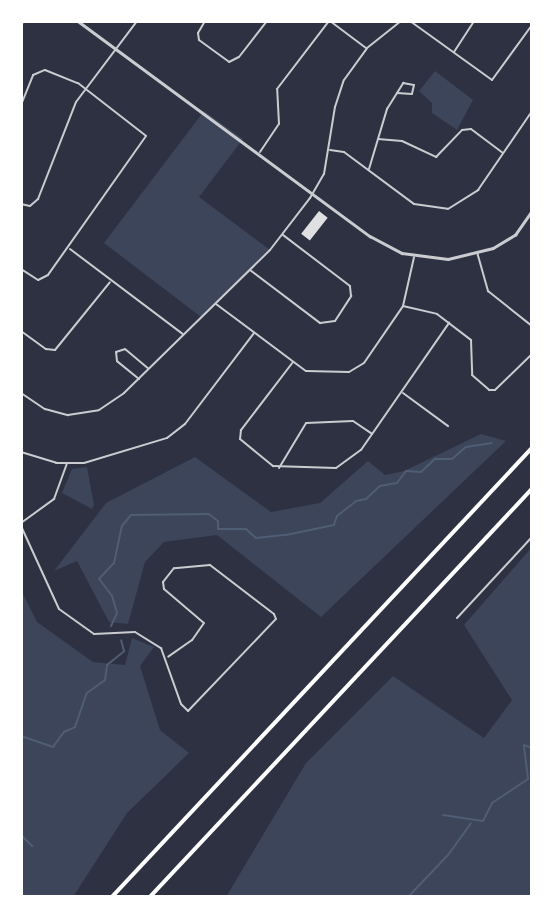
<!DOCTYPE html>
<style>
body{margin:0}
#map{position:relative;width:553px;height:918px;overflow:hidden;background:#2d3142;font-family:Inter,sans-serif}
div>[style]{position:absolute}
[style*='--x']{left:calc(var(--x)*1px);top:calc(var(--y)*1px);width:calc(var(--w)*1px);rotate:calc(var(--a)*1deg)}
.green>*{inset:0;background:#3c4559}
.stream>*{height:2px;margin:-1px;padding:0 1px;transform-origin:1px;border-radius:1px;background:#4f5d75}
.building>*{inset:0;background:#e0e0e3;transform-origin:0 0}
.minor>*{height:2px;margin:-1px;padding:0 1px;transform-origin:1px;border-radius:1px;background:#caccd0}
.tertiary>*{height:2.5px;margin:-1.25px;padding:0 1.25px;transform-origin:1.25px;border-radius:1.25px;background:#caccd0}
.motorway>*{height:3.5px;margin:-1.75px;padding:0 1.75px;transform-origin:1.75px;border-radius:1.75px;background:#fff}
span{translate:-50% -50%;white-space:nowrap;text-align:center;line-height:1.15;-webkit-text-stroke:6px #fff;paint-order:stroke}
.frame{position:absolute;inset:0;border:23px solid #fff;pointer-events:none}
</style>
<div id="map">
<div class="green">
<i style="clip-path:polygon(435px 71px,473px 100px,457px 130px,432px 113px,432px 103px,419px 91px)"></i>
<i style="clip-path:polygon(204px 111px,243px 139px,199px 197px,270px 250px,201px 317px,104px 243px)"></i>
<i style="clip-path:polygon(481px 434px,506px 441px,321px 617px,217px 535px,164px 542px,145px 562px,128px 624px,109px 622px,77px 561px,54px 571px,106px 503px,195px 457px,271px 512px,320px 503px,368px 461px,385px 475px,404px 471px)"></i>
<i style="clip-path:polygon(87px 467px,94px 505px,92px 509px,62px 493px,72px 469px)"></i>
<i style="clip-path:polygon(532px 547px,532px 897px,226px 897px,306px 763px,393px 676px,484px 738px,512px 700px,464px 625px)"></i>
<i style="clip-path:polygon(21px 590px,37px 622px,93px 662px,125px 665px,132px 638px,154px 647px,140px 666px,160px 730px,189px 753px,127px 813px,73px 897px,21px 897px)"></i>
</div>
<div class="stream">
<i style="--x:111;--y:626;--w:14;--a:-65"></i>
<i style="--x:117;--y:613;--w:18;--a:-106"></i>
<i style="--x:112;--y:596;--w:21;--a:-127"></i>
<i style="--x:99;--y:579;--w:22;--a:-47"></i>
<i style="--x:114;--y:563;--w:38;--a:-78"></i>
<i style="--x:122;--y:526;--w:14;--a:-51"></i>
<i style="--x:131;--y:515;--w:78;--a:-0.7"></i>
<i style="--x:209;--y:514;--w:11;--a:38"></i>
<i style="--x:218;--y:521;--w:8;--a:90"></i>
<i style="--x:218;--y:529;--w:28;--a:0"></i>
<i style="--x:246;--y:529;--w:13;--a:42"></i>
<i style="--x:256;--y:538;--w:30;--a:-6"></i>
<i style="--x:286;--y:535;--w:49;--a:-11.8"></i>
<i style="--x:334;--y:525;--w:9;--a:-72"></i>
<i style="--x:337;--y:516;--w:24;--a:-38"></i>
<i style="--x:356;--y:501;--w:10;--a:-11"></i>
<i style="--x:366;--y:499;--w:19;--a:-43"></i>
<i style="--x:380;--y:486;--w:17;--a:-10"></i>
<i style="--x:397;--y:483;--w:15;--a:-53"></i>
<i style="--x:406;--y:471;--w:15;--a:4"></i>
<i style="--x:421;--y:472;--w:19;--a:-43"></i>
<i style="--x:435;--y:459;--w:17;--a:0"></i>
<i style="--x:452;--y:459;--w:18;--a:-41"></i>
<i style="--x:466;--y:447;--w:26;--a:-9"></i>
<i style="--x:21;--y:736;--w:34;--a:19"></i>
<i style="--x:53;--y:747;--w:19;--a:-54"></i>
<i style="--x:64;--y:732;--w:12;--a:-24"></i>
<i style="--x:75;--y:727;--w:36;--a:-71"></i>
<i style="--x:87;--y:693;--w:22;--a:-36"></i>
<i style="--x:105;--y:680;--w:15;--a:-82"></i>
<i style="--x:107;--y:665;--w:22;--a:-39"></i>
<i style="--x:124;--y:651;--w:11;--a:-105"></i>
<i style="--x:443;--y:815;--w:40;--a:8.5"></i>
<i style="--x:483;--y:821;--w:20;--a:-63"></i>
<i style="--x:492;--y:803;--w:43;--a:-33.7"></i>
<i style="--x:528;--y:779;--w:34;--a:-97"></i>
<i style="--x:524;--y:745;--w:9;--a:21"></i>
<i style="--x:21;--y:835;--w:16;--a:45"></i>
<i style="--x:408;--y:897;--w:58;--a:-46.4"></i>
<i style="--x:448;--y:855;--w:39;--a:-54"></i>
</div>
<div class="building">
<i style="left:319px;top:211px;width:11px;height:29px;rotate:38deg"></i>
</div>
<div class="minor">
<i style="--x:205;--y:21;--w:14;--a:120"></i>
<i style="--x:198;--y:33;--w:7;--a:82"></i>
<i style="--x:199;--y:40;--w:37;--a:36"></i>
<i style="--x:229;--y:62;--w:11;--a:-27"></i>
<i style="--x:239;--y:57;--w:46;--a:-52.1"></i>
<i style="--x:330;--y:21;--w:45;--a:36.9"></i>
<i style="--x:410;--y:21;--w:101;--a:35.7"></i>
<i style="--x:492;--y:80;--w:68;--a:-54"></i>
<i style="--x:454;--y:52;--w:37;--a:-57"></i>
<i style="--x:21;--y:105;--w:32;--a:-68"></i>
<i style="--x:33;--y:75;--w:13;--a:-23"></i>
<i style="--x:45;--y:70;--w:35;--a:22"></i>
<i style="--x:78;--y:83;--w:86;--a:37.9"></i>
<i style="--x:146;--y:136;--w:170;--a:125.2"></i>
<i style="--x:48;--y:275;--w:11;--a:153"></i>
<i style="--x:38;--y:280;--w:20;--a:-147"></i>
<i style="--x:378;--y:139;--w:24;--a:5"></i>
<i style="--x:402;--y:141;--w:38;--a:25"></i>
<i style="--x:436;--y:157;--w:37;--a:-46"></i>
<i style="--x:462;--y:130;--w:9;--a:-6"></i>
<i style="--x:471;--y:129;--w:40;--a:37"></i>
<i style="--x:330;--y:150;--w:14;--a:8"></i>
<i style="--x:344;--y:152;--w:87;--a:36.6"></i>
<i style="--x:414;--y:204;--w:34;--a:8"></i>
<i style="--x:448;--y:209;--w:36;--a:-32"></i>
<i style="--x:478;--y:190;--w:96;--a:-55.6"></i>
<i style="--x:260;--y:152;--w:34;--a:-56"></i>
<i style="--x:279;--y:124;--w:35;--a:-93"></i>
<i style="--x:277;--y:89;--w:86;--a:-52.6"></i>
<i style="--x:369;--y:169;--w:63;--a:-73.3"></i>
<i style="--x:387;--y:109;--w:31;--a:-58"></i>
<i style="--x:403;--y:83;--w:11;--a:10"></i>
<i style="--x:414;--y:85;--w:9;--a:103"></i>
<i style="--x:412;--y:94;--w:15;--a:-176"></i>
<i style="--x:21;--y:204;--w:9;--a:13"></i>
<i style="--x:30;--y:206;--w:11;--a:-41"></i>
<i style="--x:38;--y:199;--w:104;--a:-68.6"></i>
<i style="--x:76;--y:102;--w:101;--a:-53"></i>
<i style="--x:70;--y:249;--w:141;--a:37"></i>
<i style="--x:477;--y:252;--w:41;--a:74.2"></i>
<i style="--x:488;--y:291;--w:56;--a:38.5"></i>
<i style="--x:250;--y:270;--w:88;--a:37.1"></i>
<i style="--x:320;--y:323;--w:15;--a:-8"></i>
<i style="--x:335;--y:321;--w:30;--a:-57"></i>
<i style="--x:351;--y:296;--w:10;--a:-96"></i>
<i style="--x:350;--y:286;--w:84;--a:-142.7"></i>
<i style="--x:216;--y:304;--w:112;--a:36.7"></i>
<i style="--x:306;--y:371;--w:43;--a:1.3"></i>
<i style="--x:349;--y:372;--w:17;--a:-31"></i>
<i style="--x:364;--y:363;--w:69;--a:-55.6"></i>
<i style="--x:403;--y:306;--w:50;--a:-77.3"></i>
<i style="--x:403;--y:306;--w:35;--a:13"></i>
<i style="--x:437;--y:314;--w:43;--a:37.4"></i>
<i style="--x:471;--y:340;--w:35;--a:88"></i>
<i style="--x:472;--y:375;--w:23;--a:41"></i>
<i style="--x:489;--y:390;--w:6;--a:0"></i>
<i style="--x:495;--y:390;--w:52;--a:-44.2"></i>
<i style="--x:21;--y:331;--w:31;--a:36"></i>
<i style="--x:46;--y:349;--w:9;--a:6"></i>
<i style="--x:55;--y:350;--w:87;--a:-51"></i>
<i style="--x:293;--y:362;--w:86;--a:127.4"></i>
<i style="--x:241;--y:430;--w:9;--a:96"></i>
<i style="--x:240;--y:439;--w:43;--a:39.3"></i>
<i style="--x:273;--y:466;--w:63;--a:1.8"></i>
<i style="--x:336;--y:468;--w:31;--a:-36"></i>
<i style="--x:361;--y:450;--w:155;--a:-55.3"></i>
<i style="--x:139;--y:379;--w:28;--a:-141"></i>
<i style="--x:117;--y:361;--w:9;--a:-96"></i>
<i style="--x:116;--y:352;--w:9;--a:-18"></i>
<i style="--x:125;--y:349;--w:30;--a:40"></i>
<i style="--x:21;--y:393;--w:29;--a:34"></i>
<i style="--x:45;--y:409;--w:24;--a:15"></i>
<i style="--x:68;--y:415;--w:31;--a:-9"></i>
<i style="--x:99;--y:410;--w:30;--a:-34"></i>
<i style="--x:124;--y:393;--w:204;--a:-44.4"></i>
<i style="--x:270;--y:250;--w:66;--a:-52.4"></i>
<i style="--x:310;--y:198;--w:28;--a:-60"></i>
<i style="--x:324;--y:174;--w:68;--a:-80.7"></i>
<i style="--x:335;--y:107;--w:28;--a:-72"></i>
<i style="--x:344;--y:80;--w:39;--a:-54"></i>
<i style="--x:367;--y:48;--w:43;--a:-38.5"></i>
<i style="--x:403;--y:393;--w:56;--a:36.3"></i>
<i style="--x:21;--y:452;--w:37;--a:17"></i>
<i style="--x:56;--y:463;--w:28;--a:0"></i>
<i style="--x:84;--y:463;--w:87;--a:-16.8"></i>
<i style="--x:167;--y:438;--w:23;--a:-38"></i>
<i style="--x:185;--y:424;--w:114;--a:-52.8"></i>
<i style="--x:279;--y:468;--w:52;--a:-59"></i>
<i style="--x:306;--y:423;--w:47;--a:-2.4"></i>
<i style="--x:353;--y:421;--w:23;--a:34"></i>
<i style="--x:21;--y:523;--w:41;--a:-36"></i>
<i style="--x:54;--y:499;--w:37;--a:-70"></i>
<i style="--x:21;--y:526;--w:91;--a:65.4"></i>
<i style="--x:59;--y:609;--w:43;--a:35.5"></i>
<i style="--x:94;--y:634;--w:41;--a:-2.8"></i>
<i style="--x:135;--y:632;--w:31;--a:32"></i>
<i style="--x:161;--y:648;--w:59;--a:70.3"></i>
<i style="--x:181;--y:704;--w:10;--a:45"></i>
<i style="--x:188;--y:711;--w:127;--a:-46.3"></i>
<i style="--x:276;--y:619;--w:5;--a:-112"></i>
<i style="--x:274;--y:614;--w:81;--a:-142.6"></i>
<i style="--x:210;--y:565;--w:36;--a:175"></i>
<i style="--x:174;--y:568;--w:18;--a:128"></i>
<i style="--x:163;--y:582;--w:7;--a:82"></i>
<i style="--x:164;--y:589;--w:52;--a:40.4"></i>
<i style="--x:204;--y:623;--w:21;--a:125"></i>
<i style="--x:192;--y:640;--w:29;--a:145"></i>
<i style="--x:457;--y:618;--w:110;--a:-47.2"></i>
</div>
<div class="tertiary">
<i style="--x:78;--y:21;--w:363;--a:36.4"></i>
<i style="--x:370;--y:236;--w:36;--a:28"></i>
<i style="--x:402;--y:253;--w:46;--a:7.4"></i>
<i style="--x:448;--y:259;--w:46;--a:-13.7"></i>
<i style="--x:493;--y:248;--w:26;--a:-31"></i>
<i style="--x:515;--y:235;--w:29;--a:-55"></i>
<i style="--x:21;--y:24;--w:3;--a:-72"></i>
</div>
<div class="motorway">
<i style="--x:112;--y:897;--w:615;--a:-46.91"></i>
<i style="--x:150;--y:897;--w:559;--a:-46.89"></i>
</div>
<div class="frame"></div>
</div>
